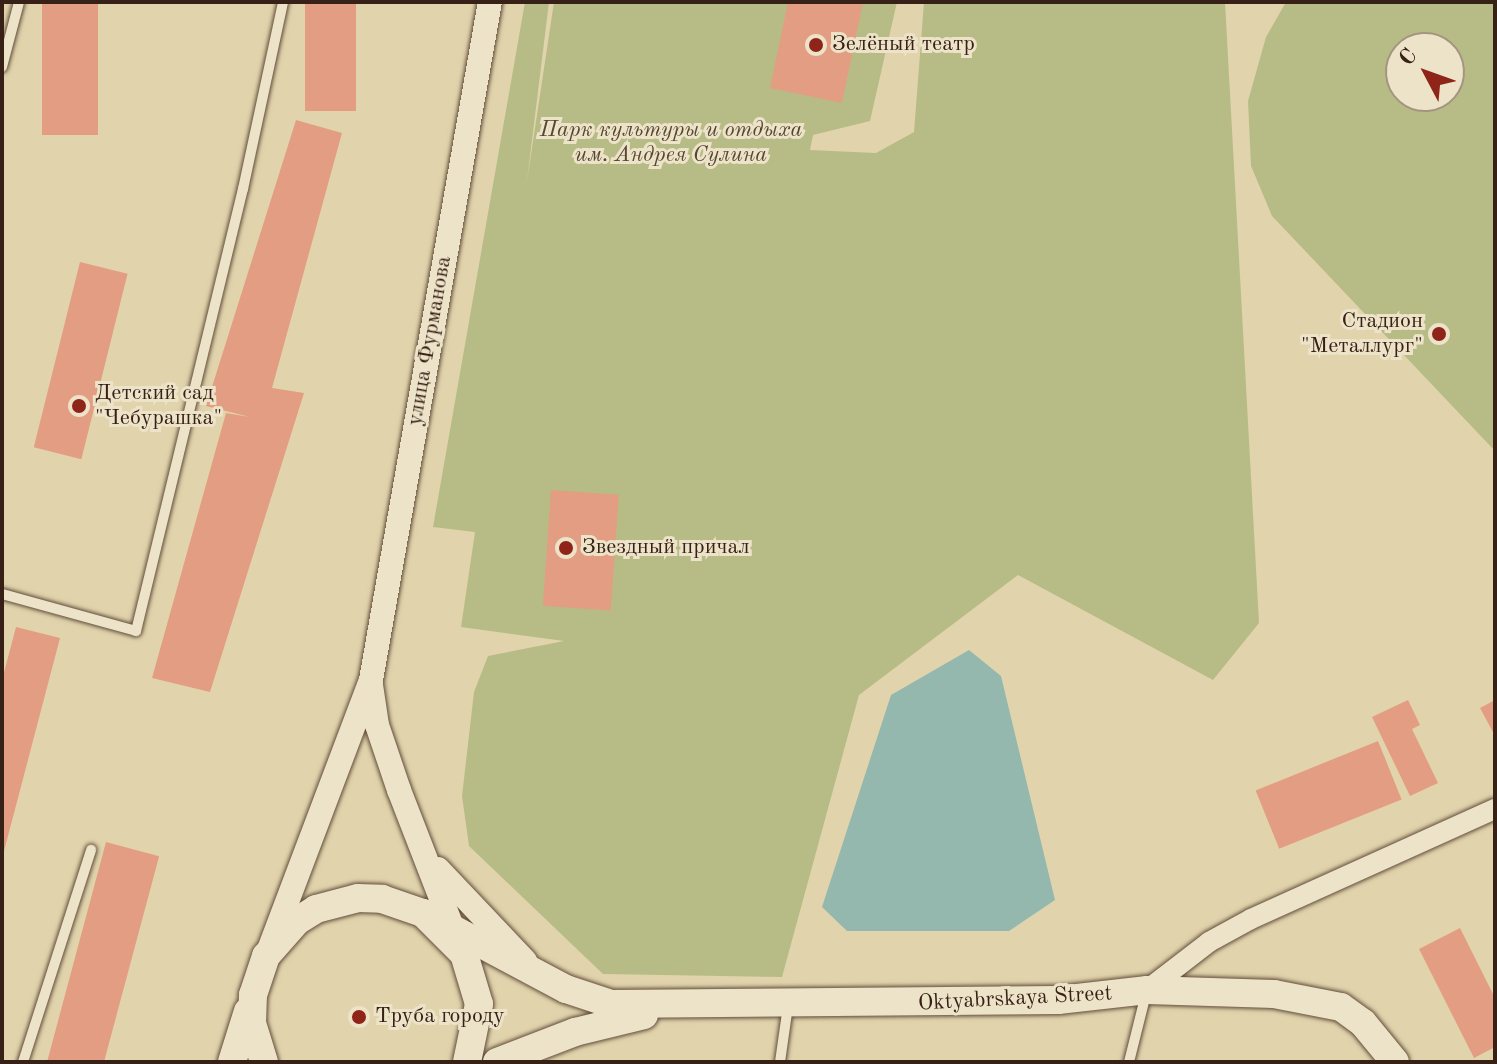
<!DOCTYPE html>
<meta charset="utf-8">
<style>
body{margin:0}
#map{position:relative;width:1497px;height:1064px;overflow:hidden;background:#e1d4ac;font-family:"Old Standard TT",serif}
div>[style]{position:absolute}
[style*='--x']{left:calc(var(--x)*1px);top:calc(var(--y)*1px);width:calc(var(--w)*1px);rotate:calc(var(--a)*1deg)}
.green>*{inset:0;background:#b7bc87}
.water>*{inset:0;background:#94b8ad}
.building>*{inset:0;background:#e39d82;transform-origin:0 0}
.roads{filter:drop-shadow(0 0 2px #624d3b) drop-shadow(0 0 2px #624d3b)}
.service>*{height:10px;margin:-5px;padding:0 5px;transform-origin:5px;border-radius:5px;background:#ece3c9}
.minor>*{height:20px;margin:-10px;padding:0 10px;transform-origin:10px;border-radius:10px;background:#ece3c9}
.tertiary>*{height:24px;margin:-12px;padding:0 12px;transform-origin:12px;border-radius:12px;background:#ece3c9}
.secondary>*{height:28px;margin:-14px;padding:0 14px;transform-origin:14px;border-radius:14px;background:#ece3c9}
.dots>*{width:22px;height:22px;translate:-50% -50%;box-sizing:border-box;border:4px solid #ece3c9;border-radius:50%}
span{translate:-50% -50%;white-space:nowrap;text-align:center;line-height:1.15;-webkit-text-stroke:6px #ece3c9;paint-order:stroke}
.poi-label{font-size:22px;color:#372015}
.left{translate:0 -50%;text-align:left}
.right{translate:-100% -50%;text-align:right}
.park-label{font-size:22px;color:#574732;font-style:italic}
.street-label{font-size:22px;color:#372015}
.frame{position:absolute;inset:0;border:4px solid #372015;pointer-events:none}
.north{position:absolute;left:1385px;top:32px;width:80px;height:80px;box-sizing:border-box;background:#ece3c9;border:2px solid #a49581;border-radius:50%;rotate:311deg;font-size:22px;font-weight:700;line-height:32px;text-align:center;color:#372015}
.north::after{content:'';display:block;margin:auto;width:28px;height:36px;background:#8f2418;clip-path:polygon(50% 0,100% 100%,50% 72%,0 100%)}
</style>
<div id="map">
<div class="green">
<i style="clip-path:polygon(525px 2px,549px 2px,527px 181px,554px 2px,897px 2px,870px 121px,813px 135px,810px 150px,876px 153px,914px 132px,924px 2px,1225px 2px,1259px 623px,1213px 680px,1018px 575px,859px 695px,782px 977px,603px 974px,469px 846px,462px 796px,474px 692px,488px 656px,564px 641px,461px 627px,475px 532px,433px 527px)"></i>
<i style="clip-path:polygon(evenodd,1286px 2px,1495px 2px,1495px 451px,1272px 216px,1251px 166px,1248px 101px,1266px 37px,1286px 2px,1449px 48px,1449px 96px,1401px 96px,1401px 48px,1449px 48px)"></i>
</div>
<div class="water">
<i style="clip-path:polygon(969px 650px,1001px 676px,1055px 900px,1009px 931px,847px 931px,822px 907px,891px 695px)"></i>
</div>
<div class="building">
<i style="left:42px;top:2px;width:56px;height:133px"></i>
<i style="left:305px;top:2px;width:51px;height:109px"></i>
<i style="clip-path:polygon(788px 2px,863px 2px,842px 103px,770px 88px)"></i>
<i style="clip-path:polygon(296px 120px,342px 133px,272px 388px,304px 393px,210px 692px,152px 678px,226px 413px,250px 417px,206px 406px)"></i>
<i style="left:80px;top:262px;width:49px;height:191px;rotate:14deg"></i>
<i style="left:551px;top:490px;width:68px;height:116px;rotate:4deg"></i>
<i style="clip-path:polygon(16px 627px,60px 638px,3px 855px,2px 680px)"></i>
<i style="clip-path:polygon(1408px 700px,1420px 725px,1412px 729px,1438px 783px,1410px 796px,1372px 717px)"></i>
<i style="clip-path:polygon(1495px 700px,1495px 736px,1480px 708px)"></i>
<i style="left:1378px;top:741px;width:63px;height:132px;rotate:68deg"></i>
<i style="left:106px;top:842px;width:55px;height:232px;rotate:15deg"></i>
<i style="clip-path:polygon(1460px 928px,1495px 998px,1495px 1047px,1474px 1058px,1419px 949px)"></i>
</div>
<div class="roads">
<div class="service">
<i style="--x:2;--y:67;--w:67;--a:-75.3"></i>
<i style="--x:2;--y:594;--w:139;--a:15.4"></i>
<i style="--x:136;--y:631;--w:455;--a:-76.4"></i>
<i style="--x:243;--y:189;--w:191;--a:-77.9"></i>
<i style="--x:23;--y:1062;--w:223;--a:-72.2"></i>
<i style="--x:780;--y:1062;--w:57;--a:-81.9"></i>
<i style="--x:1129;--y:1062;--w:70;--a:-76"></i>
</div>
<div class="minor">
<i style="--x:1147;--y:990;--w:78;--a:-37.7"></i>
<i style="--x:1209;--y:942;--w:48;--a:-28.7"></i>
<i style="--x:1251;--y:919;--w:268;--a:-24.3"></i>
</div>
<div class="tertiary">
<i style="--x:371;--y:685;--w:40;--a:81.5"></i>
<i style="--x:377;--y:725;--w:69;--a:71.3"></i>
<i style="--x:399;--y:790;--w:158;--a:68.8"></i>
<i style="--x:438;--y:869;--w:127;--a:46.6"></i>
<i style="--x:270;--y:947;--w:285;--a:-69.3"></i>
<i style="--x:371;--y:680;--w:688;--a:-80.05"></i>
</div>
<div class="secondary">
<i style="--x:423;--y:913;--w:162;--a:28"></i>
<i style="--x:566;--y:989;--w:47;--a:18.4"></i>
<i style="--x:611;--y:1004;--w:447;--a:-0.5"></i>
<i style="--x:1058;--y:1000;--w:90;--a:-6.4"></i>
<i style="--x:1147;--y:990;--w:127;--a:1.8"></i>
<i style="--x:1274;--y:994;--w:68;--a:11"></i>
<i style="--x:1341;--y:1007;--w:27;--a:36"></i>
<i style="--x:1363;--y:1023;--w:50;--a:50.6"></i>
<i style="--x:232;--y:1062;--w:53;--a:-72.6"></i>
<i style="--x:264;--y:1062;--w:41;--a:-107.1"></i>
<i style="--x:252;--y:1023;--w:28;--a:-88"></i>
<i style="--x:253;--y:995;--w:41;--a:-71.6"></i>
<i style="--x:266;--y:956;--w:47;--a:-48.5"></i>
<i style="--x:297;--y:921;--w:22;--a:-32"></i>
<i style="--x:316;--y:909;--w:43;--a:-14.7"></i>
<i style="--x:358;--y:898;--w:24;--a:2"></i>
<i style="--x:382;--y:899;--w:43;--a:18.9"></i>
<i style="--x:423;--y:913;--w:58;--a:45"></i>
<i style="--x:464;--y:954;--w:52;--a:73.3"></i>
<i style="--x:479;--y:1004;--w:59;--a:101.7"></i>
<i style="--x:497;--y:1062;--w:84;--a:-21"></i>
<i style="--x:575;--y:1032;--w:71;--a:-13.8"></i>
</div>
</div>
<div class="dots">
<i style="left:816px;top:45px;background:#8f2418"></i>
<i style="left:1439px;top:334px;background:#8f2418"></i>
<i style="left:79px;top:406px;background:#8f2418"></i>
<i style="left:566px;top:548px;background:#8f2418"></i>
<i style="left:359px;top:1017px;background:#8f2418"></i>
</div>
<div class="poi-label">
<span class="left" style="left:832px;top:45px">Зелёный театр</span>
<span class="right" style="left:1423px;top:334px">Стадион<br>"Металлург"</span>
<span class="left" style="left:95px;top:406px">Детский сад<br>"Чебурашка"</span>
<span class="left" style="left:582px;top:548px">Звездный причал</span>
<span class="left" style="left:375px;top:1017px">Труба городу</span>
</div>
<div class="park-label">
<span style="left:671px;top:143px">Парк культуры и отдыха<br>им. Андрея Сулина</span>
</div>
<div class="street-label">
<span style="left:430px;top:341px;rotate:-80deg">улица Фурманова</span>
<span style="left:1015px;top:999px;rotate:-3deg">Oktyabrskaya Street</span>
</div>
<div class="frame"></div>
<div class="north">С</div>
</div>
